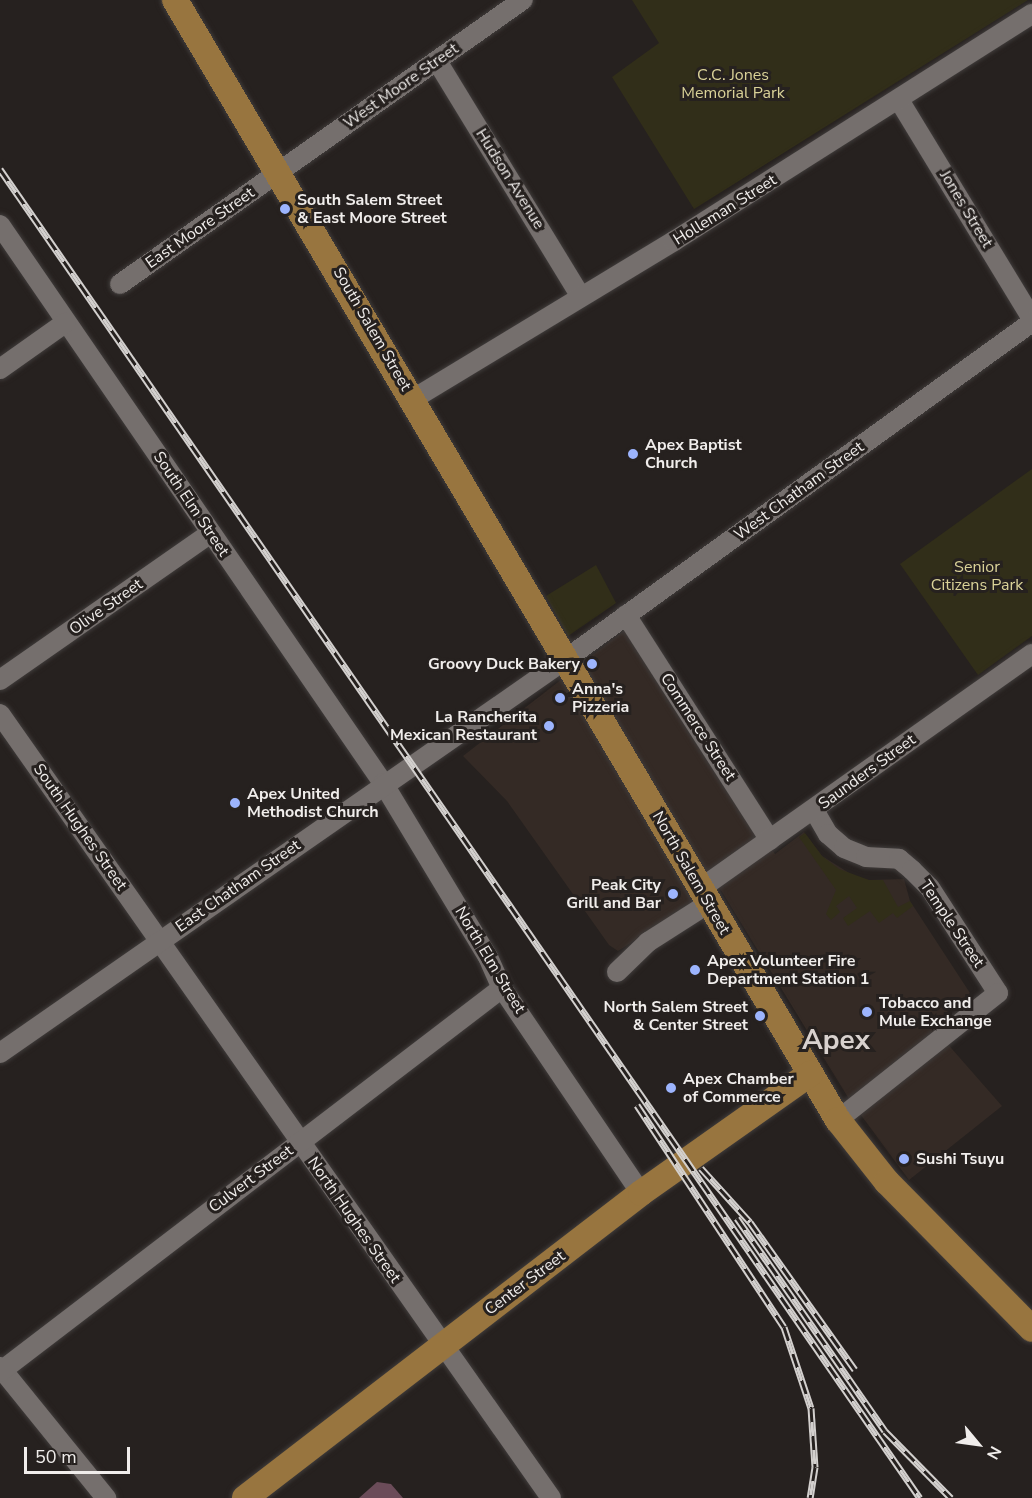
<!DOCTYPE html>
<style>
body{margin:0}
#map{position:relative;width:1032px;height:1498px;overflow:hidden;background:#26211f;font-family:"Nunito Sans",sans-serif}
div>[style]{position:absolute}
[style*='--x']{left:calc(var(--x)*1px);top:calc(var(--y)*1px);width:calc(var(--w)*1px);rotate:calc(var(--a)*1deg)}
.built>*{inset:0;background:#342a25}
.green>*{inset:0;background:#312e19}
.water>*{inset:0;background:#6b4c59}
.roads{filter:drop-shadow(0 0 2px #403c3b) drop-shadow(0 0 2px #403c3b)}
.minor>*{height:20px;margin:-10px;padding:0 10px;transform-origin:10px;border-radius:10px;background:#756f6d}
.major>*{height:26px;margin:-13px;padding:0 13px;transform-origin:13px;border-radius:13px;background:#98753f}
.rail>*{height:7px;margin-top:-3.5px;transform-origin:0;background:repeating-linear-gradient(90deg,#26211f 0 14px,#d3d0ce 0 28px);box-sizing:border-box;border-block:2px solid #d3d0ce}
.dots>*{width:16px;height:16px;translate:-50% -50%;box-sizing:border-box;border:3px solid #26211f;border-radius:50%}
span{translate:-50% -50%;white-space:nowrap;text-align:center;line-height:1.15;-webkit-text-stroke:6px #26211f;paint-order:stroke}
.park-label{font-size:16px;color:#dad298}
.street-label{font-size:16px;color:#f0edeb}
.poi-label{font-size:16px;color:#f0edeb;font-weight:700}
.left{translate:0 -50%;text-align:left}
.right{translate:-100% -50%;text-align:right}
.town-label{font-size:28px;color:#d8d1ce;font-weight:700}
.north{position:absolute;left:948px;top:1414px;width:60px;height:60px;-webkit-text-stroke:4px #26211f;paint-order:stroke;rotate:119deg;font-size:16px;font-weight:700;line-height:24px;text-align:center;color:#f0edeb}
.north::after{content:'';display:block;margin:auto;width:21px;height:27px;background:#f0edeb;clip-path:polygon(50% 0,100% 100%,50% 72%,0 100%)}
.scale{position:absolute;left:24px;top:1447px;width:106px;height:27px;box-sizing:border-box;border:3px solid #f0edeb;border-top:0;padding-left:8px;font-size:18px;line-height:21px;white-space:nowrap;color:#f0edeb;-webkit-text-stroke:4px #26211f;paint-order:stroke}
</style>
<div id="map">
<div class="built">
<i style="clip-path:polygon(626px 629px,775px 854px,804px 832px,822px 856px,854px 876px,869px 880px,904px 879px,910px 901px,970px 993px,931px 1025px,1002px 1106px,909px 1180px,849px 1099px,719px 887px,618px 951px,609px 945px,507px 801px,463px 756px)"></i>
</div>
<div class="green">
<i style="clip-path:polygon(632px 0,1028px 0,694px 209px,612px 77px,659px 43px)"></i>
<i style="clip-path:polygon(1032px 469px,1032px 636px,978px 675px,900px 564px)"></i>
<i style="clip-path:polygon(596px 565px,616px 603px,568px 636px,546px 596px)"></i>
<i style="clip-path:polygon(805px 833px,822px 856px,839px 869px,869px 880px,883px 880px,898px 907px,910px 901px,913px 906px,897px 918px,893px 913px,879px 923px,870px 911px,848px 926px,843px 918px,857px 908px,849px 896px,836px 906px,840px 912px,831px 920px,826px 914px,836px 890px,799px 837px)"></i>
</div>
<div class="water">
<i style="clip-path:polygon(377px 1482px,391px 1484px,403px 1498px,359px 1498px)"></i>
</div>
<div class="roads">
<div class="minor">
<i style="--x:437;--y:61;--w:276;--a:58.6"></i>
<i style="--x:899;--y:100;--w:256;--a:58.7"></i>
<i style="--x:0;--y:225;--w:677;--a:55.54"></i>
<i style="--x:383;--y:783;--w:203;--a:58.9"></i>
<i style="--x:488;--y:957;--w:34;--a:66"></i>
<i style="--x:502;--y:988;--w:248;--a:55.9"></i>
<i style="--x:120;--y:284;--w:493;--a:-35.2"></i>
<i style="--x:0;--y:369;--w:80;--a:-35.3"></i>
<i style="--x:413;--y:399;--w:305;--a:-31.2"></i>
<i style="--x:674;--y:241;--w:424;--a:-32.4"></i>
<i style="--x:626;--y:615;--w:267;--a:57.4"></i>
<i style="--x:0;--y:680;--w:257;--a:-34.9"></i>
<i style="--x:0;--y:714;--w:958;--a:54.9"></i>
<i style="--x:814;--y:810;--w:28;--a:60"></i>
<i style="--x:828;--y:834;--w:21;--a:41"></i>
<i style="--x:844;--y:848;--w:24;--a:22"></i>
<i style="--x:866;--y:857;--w:33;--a:3"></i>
<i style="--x:899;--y:859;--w:17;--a:40"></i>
<i style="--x:912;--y:870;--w:25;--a:45"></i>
<i style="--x:930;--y:888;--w:125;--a:57.1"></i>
<i style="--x:998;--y:993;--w:204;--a:141.6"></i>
<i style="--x:700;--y:889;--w:407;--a:-35.3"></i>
<i style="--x:617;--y:972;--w:43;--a:-44.1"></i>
<i style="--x:648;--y:942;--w:72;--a:-32.6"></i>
<i style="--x:0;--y:1053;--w:690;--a:-34.84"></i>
<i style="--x:566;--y:659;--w:575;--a:-35.87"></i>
<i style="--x:0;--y:1367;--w:169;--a:51"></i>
<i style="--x:0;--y:1372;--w:632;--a:-37.41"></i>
</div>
<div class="major">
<i style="--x:175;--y:0;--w:1302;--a:59.38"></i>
<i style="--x:838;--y:1120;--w:79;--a:51.7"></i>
<i style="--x:887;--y:1182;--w:206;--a:45.4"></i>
<i style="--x:245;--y:1498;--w:500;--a:-37.6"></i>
<i style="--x:641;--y:1193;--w:207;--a:-35.2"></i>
</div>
</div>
<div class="rail">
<i style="--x:0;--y:169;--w:1616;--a:55.31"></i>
<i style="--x:637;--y:1105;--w:266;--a:56.5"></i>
<i style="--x:784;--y:1327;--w:85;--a:71.6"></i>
<i style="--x:811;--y:1408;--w:59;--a:86.1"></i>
<i style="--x:815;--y:1467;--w:31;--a:99"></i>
<i style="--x:701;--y:1168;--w:73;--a:47.8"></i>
<i style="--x:750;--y:1222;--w:181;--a:54.6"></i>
<i style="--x:737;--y:1218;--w:259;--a:55.2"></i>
<i style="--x:885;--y:1431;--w:94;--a:45.4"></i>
</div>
<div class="dots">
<i style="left:285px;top:209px;background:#9cb4fd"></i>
<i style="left:633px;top:454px;background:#9cb4fd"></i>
<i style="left:592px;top:664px;background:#9cb4fd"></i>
<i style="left:560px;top:698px;background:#9cb4fd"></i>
<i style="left:549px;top:726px;background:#9cb4fd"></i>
<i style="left:235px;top:803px;background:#9cb4fd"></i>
<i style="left:673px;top:894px;background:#9cb4fd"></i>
<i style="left:695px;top:970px;background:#9cb4fd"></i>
<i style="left:867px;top:1012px;background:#9cb4fd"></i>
<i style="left:760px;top:1016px;background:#9cb4fd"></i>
<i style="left:671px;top:1088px;background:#9cb4fd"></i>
<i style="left:904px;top:1159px;background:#9cb4fd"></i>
</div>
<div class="park-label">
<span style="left:733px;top:84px">C.C. Jones<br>Memorial Park</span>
<span style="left:977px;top:576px">Senior<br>Citizens Park</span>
</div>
<div class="street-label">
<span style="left:401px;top:86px;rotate:-35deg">West Moore Street</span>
<span style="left:510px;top:179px;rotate:58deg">Hudson Avenue</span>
<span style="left:966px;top:209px;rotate:59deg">Jones Street</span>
<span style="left:725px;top:210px;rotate:-32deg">Holleman Street</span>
<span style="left:200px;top:228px;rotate:-35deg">East Moore Street</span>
<span style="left:372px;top:329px;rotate:60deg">South Salem Street</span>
<span style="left:799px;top:491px;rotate:-36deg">West Chatham Street</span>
<span style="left:191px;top:504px;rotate:56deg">South Elm Street</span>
<span style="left:106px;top:607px;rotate:-35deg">Olive Street</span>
<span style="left:698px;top:727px;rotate:57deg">Commerce Street</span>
<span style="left:867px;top:772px;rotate:-36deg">Saunders Street</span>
<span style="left:80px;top:827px;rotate:55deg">South Hughes Street</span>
<span style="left:691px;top:873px;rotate:60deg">North Salem Street</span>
<span style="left:238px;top:886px;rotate:-35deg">East Chatham Street</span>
<span style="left:952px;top:924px;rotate:56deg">Temple Street</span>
<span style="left:490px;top:960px;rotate:59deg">North Elm Street</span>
<span style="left:251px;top:1179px;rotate:-37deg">Culvert Street</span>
<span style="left:354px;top:1220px;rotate:55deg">North Hughes Street</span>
<span style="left:525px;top:1283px;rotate:-37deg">Center Street</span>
</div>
<div class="poi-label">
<span class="left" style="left:297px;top:209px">South Salem Street<br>&amp; East Moore Street</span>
<span class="left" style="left:645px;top:454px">Apex Baptist<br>Church</span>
<span class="right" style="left:580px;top:664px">Groovy Duck Bakery</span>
<span class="left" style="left:572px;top:698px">Anna's<br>Pizzeria</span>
<span class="right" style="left:537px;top:726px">La Rancherita<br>Mexican Restaurant</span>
<span class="left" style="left:247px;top:803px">Apex United<br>Methodist Church</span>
<span class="right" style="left:661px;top:894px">Peak City<br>Grill and Bar</span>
<span class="left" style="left:707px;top:970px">Apex Volunteer Fire<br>Department Station 1</span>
<span class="left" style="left:879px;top:1012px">Tobacco and<br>Mule Exchange</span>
<span class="right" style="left:748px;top:1016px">North Salem Street<br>&amp; Center Street</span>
<span class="left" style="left:683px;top:1088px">Apex Chamber<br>of Commerce</span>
<span class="left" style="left:916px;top:1159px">Sushi Tsuyu</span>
</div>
<div class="town-label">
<span style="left:836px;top:1040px">Apex</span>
</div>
<div class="north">N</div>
<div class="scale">50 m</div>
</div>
